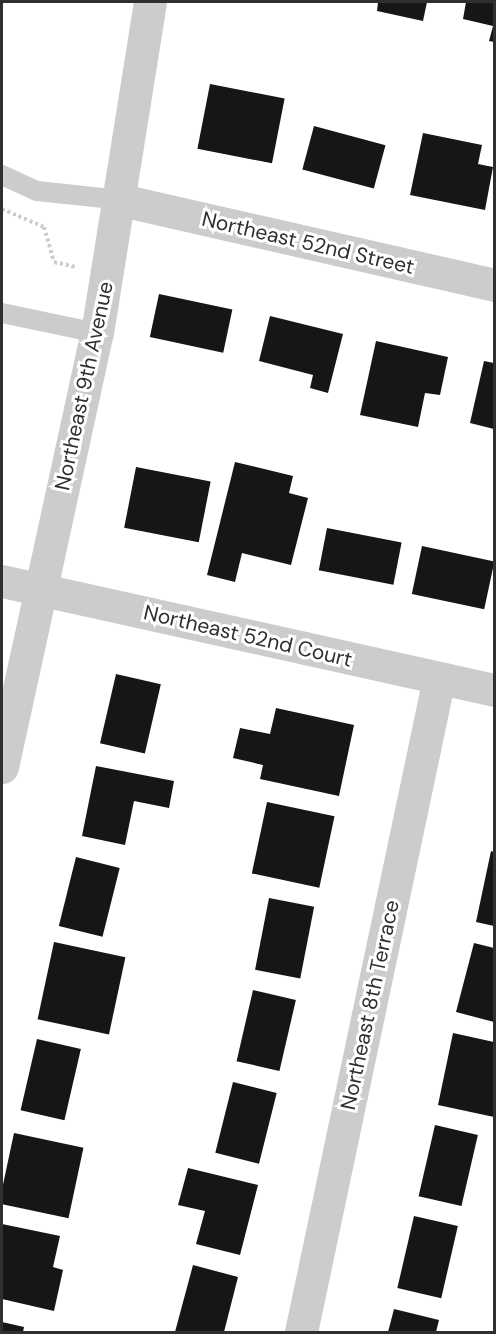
<!DOCTYPE html>
<style>
body{margin:0}
#map{position:relative;width:496px;height:1334px;overflow:hidden;background:#fff;font-family:"DM Sans",sans-serif}
div>[style]{position:absolute}
[style*='--x']{left:calc(var(--x)*1px);top:calc(var(--y)*1px);width:calc(var(--w)*1px);rotate:calc(var(--a)*1deg)}
.building>*{inset:0;background:#161616;transform-origin:0 0}
.path>*{height:4px;margin-top:-2px;transform-origin:0;background:repeating-linear-gradient(90deg,#ccc 0 3px,transparent 0 6px)}
.service>*{height:20px;margin:-10px;padding:0 10px;transform-origin:10px;border-radius:10px;background:#ccc}
.minor>*{height:33px;margin:-16.5px;padding:0 16.5px;transform-origin:16.5px;border-radius:16.5px;background:#ccc}
span{translate:-50% -50%;white-space:nowrap;text-align:center;line-height:1.15;-webkit-text-stroke:6px #fff;paint-order:stroke}
.street-label{font-size:21px;color:#2f2f2f}
.frame{position:absolute;inset:0;border:3px solid #2f2f2f;pointer-events:none}
</style>
<div id="map">
<div class="building">
<i style="clip-path:polygon(378px 2px,427px 2px,423px 21px,377px 11px)"></i>
<i style="clip-path:polygon(466px 2px,494px 2px,494px 42px,489px 41px,493px 26px,463px 19px)"></i>
<i style="left:210px;top:84px;width:76px;height:66px;rotate:11deg"></i>
<i style="left:314px;top:126px;width:74px;height:45px;rotate:15deg"></i>
<i style="clip-path:polygon(423px 133px,482px 145px,478px 164px,493px 167px,485px 210px,410px 195px)"></i>
<i style="left:159px;top:294px;width:75px;height:44px;rotate:12deg"></i>
<i style="clip-path:polygon(270px 316px,343px 334px,328px 393px,310px 388px,313px 375px,259px 361px)"></i>
<i style="clip-path:polygon(376px 341px,448px 357px,440px 395px,425px 393px,418px 427px,360px 415px)"></i>
<i style="clip-path:polygon(484px 361px,494px 363px,494px 429px,470px 423px)"></i>
<i style="clip-path:polygon(235px 462px,293px 476px,289px 493px,308px 498px,291px 565px,242px 553px,235px 582px,207px 575px)"></i>
<i style="left:136px;top:467px;width:76px;height:62px;rotate:11deg"></i>
<i style="left:327px;top:528px;width:76px;height:43px;rotate:11deg"></i>
<i style="left:422px;top:546px;width:74px;height:49px;rotate:12deg"></i>
<i style="left:116px;top:674px;width:46px;height:71px;rotate:13deg"></i>
<i style="clip-path:polygon(276px 708px,354px 725px,339px 796px,260px 779px,263px 765px,233px 758px,240px 728px,270px 734px)"></i>
<i style="clip-path:polygon(96px 766px,174px 781px,169px 808px,134px 801px,125px 845px,82px 836px)"></i>
<i style="left:267px;top:802px;width:69px;height:73px;rotate:12deg"></i>
<i style="clip-path:polygon(491px 851px,494px 852px,494px 926px,476px 922px)"></i>
<i style="left:76px;top:857px;width:45px;height:71px;rotate:14deg"></i>
<i style="left:269px;top:898px;width:46px;height:73px;rotate:11deg"></i>
<i style="left:54px;top:942px;width:73px;height:79px;rotate:12deg"></i>
<i style="clip-path:polygon(474px 943px,494px 948px,494px 1022px,456px 1012px)"></i>
<i style="left:253px;top:990px;width:44px;height:73px;rotate:13deg"></i>
<i style="clip-path:polygon(453px 1033px,494px 1042px,494px 1117px,438px 1105px)"></i>
<i style="left:37px;top:1039px;width:45px;height:73px;rotate:13deg"></i>
<i style="left:233px;top:1082px;width:45px;height:73px;rotate:14deg"></i>
<i style="left:435px;top:1125px;width:44px;height:73px;rotate:13deg"></i>
<i style="left:14px;top:1133px;width:71px;height:72px;rotate:12deg"></i>
<i style="clip-path:polygon(188px 1168px,258px 1185px,240px 1255px,196px 1244px,205px 1211px,178px 1205px)"></i>
<i style="left:414px;top:1216px;width:45px;height:74px;rotate:13deg"></i>
<i style="clip-path:polygon(2px 1224px,60px 1236px,53px 1267px,63px 1270px,54px 1311px,2px 1299px)"></i>
<i style="clip-path:polygon(193px 1265px,238px 1277px,224px 1332px,175px 1332px)"></i>
<i style="clip-path:polygon(394px 1309px,439px 1320px,436px 1332px,388px 1332px)"></i>
<i style="clip-path:polygon(2px 1322px,24px 1327px,23px 1332px,2px 1332px)"></i>
</div>
<div class="path">
<i style="--x:2;--y:209;--w:46;--a:23.2"></i>
<i style="--x:44;--y:227;--w:36;--a:74"></i>
<i style="--x:54;--y:262;--w:22;--a:13"></i>
</div>
<div class="service">
<i style="--x:2;--y:175;--w:38;--a:25"></i>
<i style="--x:37;--y:191;--w:84;--a:6.1"></i>
<i style="--x:2;--y:313;--w:97;--a:11.9"></i>
</div>
<div class="minor">
<i style="--x:121;--y:200;--w:383;--a:12.8"></i>
<i style="--x:2;--y:581;--w:504;--a:12.49"></i>
<i style="--x:2;--y:767;--w:444;--a:-77.7"></i>
<i style="--x:97;--y:333;--w:335;--a:-80.9"></i>
<i style="--x:301;--y:1332;--w:668;--a:-78.08"></i>
</div>
<div class="street-label">
<span style="left:308px;top:243px;rotate:13deg">Northeast 52nd Street</span>
<span style="left:84px;top:386px;rotate:-78deg">Northeast 9th Avenue</span>
<span style="left:248px;top:636px;rotate:13deg">Northeast 52nd Court</span>
<span style="left:370px;top:1005px;rotate:-78deg">Northeast 8th Terrace</span>
</div>
<div class="frame"></div>
</div>
